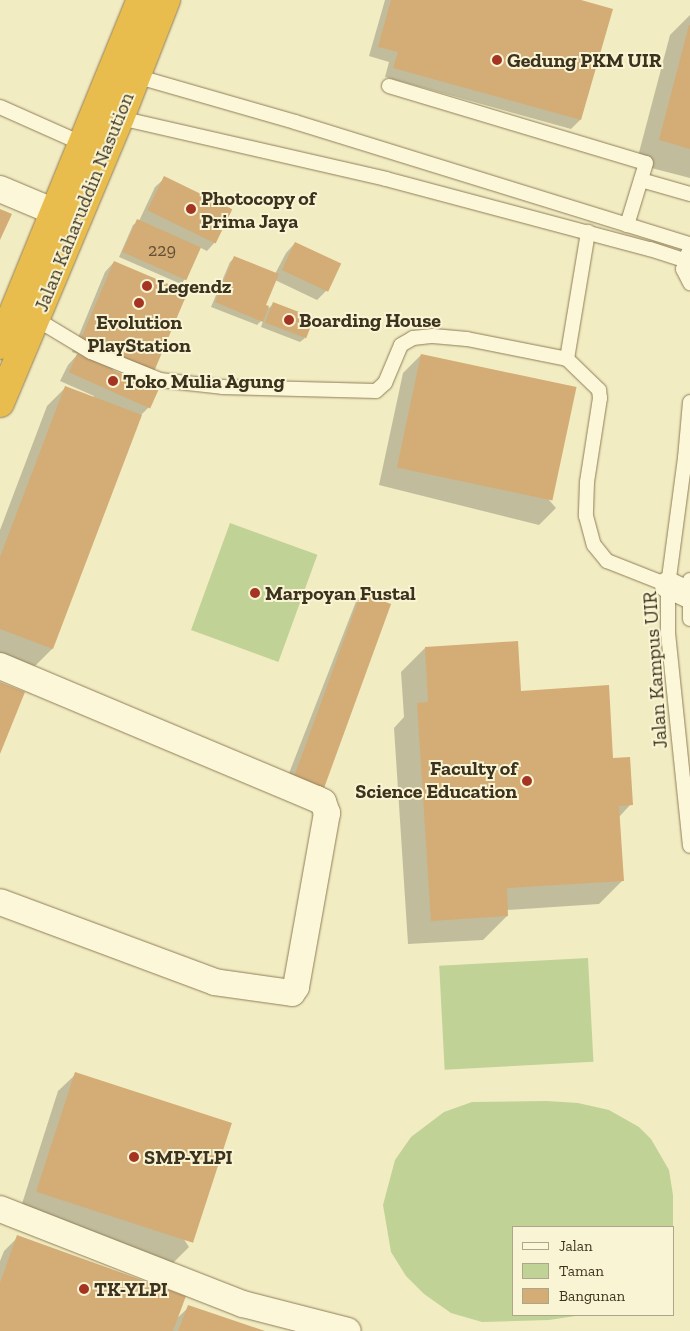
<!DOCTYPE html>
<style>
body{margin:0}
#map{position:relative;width:690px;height:1331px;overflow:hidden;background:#f2ecc3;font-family:"Zilla Slab",serif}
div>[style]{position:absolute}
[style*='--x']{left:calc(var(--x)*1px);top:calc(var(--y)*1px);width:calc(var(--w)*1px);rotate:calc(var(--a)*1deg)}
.green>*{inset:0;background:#c1d296;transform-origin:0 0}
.shadow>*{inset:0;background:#0003}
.building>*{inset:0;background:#d4ac76;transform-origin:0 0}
.roads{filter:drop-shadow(0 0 1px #8f7e58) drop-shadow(0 0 1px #8f7e58)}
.lane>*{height:14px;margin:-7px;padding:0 7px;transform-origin:7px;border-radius:7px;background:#fcf7d8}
.street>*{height:26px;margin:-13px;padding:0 13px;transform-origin:13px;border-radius:13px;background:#fcf7d8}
.highway>*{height:28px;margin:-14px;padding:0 14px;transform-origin:14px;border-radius:14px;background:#e9bd4d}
.dots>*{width:14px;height:14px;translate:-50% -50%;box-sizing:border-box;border:2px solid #f9f4d4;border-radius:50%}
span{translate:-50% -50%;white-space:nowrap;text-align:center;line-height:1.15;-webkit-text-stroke:4px #f9f4d4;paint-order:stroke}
.number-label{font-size:18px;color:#635033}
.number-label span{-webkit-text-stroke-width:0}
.poi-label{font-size:20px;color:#3d321d;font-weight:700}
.left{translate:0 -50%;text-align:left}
.right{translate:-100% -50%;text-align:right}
.street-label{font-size:20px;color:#3d321d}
.legend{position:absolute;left:512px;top:1226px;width:162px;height:90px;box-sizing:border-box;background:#f9f4d4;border:1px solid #aea68b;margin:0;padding:6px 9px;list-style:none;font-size:15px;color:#3d321d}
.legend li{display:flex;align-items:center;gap:10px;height:25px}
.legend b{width:25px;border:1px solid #aea68b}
</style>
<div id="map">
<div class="green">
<i style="left:230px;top:523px;width:93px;height:114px;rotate:20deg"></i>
<i style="left:588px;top:958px;width:104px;height:149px;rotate:87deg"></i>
<i style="clip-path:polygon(547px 1101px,578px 1103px,609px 1110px,639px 1127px,651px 1139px,669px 1170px,673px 1195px,673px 1227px,514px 1227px,514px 1315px,582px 1315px,549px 1320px,482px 1322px,451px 1313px,424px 1294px,406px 1276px,391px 1252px,383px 1205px,395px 1160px,411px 1137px,444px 1112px,472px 1102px)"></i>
</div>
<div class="shadow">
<i style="clip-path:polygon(385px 0,576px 0,580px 120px,571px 129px,385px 77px,389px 62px,369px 56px)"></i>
<i style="clip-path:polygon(690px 15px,690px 178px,636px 164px,670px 35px)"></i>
<i style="clip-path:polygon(165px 178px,216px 241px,207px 251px,199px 247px,185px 279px,181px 284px,119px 257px,133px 225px,139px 221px,155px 187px)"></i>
<i style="clip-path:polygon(295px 243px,339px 264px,327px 290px,317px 300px,275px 280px,265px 305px,269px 308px,273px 304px,305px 338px,300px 342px,261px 327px,264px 318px,257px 325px,211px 307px,230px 262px,235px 257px,275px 274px,286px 253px)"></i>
<i style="clip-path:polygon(114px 262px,152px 372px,143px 381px,113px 369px,112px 371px,156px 390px,149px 407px,140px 416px,52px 649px,35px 666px,0 653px,0 530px,47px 406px,65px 388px,93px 398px,94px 396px,60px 381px,68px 365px,78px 354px,72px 352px,105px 272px)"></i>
<i style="clip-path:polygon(421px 355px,556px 508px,539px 525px,379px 485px,403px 373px)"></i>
<i style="clip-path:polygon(361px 595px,314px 786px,286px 781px,357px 599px)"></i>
<i style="clip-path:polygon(425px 648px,520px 692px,612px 759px,631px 804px,619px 817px,623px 880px,599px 904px,507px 910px,507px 916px,483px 940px,408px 944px,394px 728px,404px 717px,401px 672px)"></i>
<i style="clip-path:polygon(76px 1074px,189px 1247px,171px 1265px,20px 1210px,58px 1091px)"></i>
<i style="clip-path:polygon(18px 1237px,175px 1320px,189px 1307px,262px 1331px,0 1331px,0 1261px,4px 1251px)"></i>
</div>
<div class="building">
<i style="clip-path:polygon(391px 0,581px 0,613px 9px,581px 120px,393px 68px,398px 52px,378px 47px)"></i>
<i style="clip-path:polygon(689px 25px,690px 25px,690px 149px,659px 140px)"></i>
<i style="left:164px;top:176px;width:76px;height:38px;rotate:26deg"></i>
<i style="clip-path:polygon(0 209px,12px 214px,0 240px)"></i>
<i style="left:137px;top:219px;width:70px;height:36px;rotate:24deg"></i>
<i style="left:295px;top:242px;width:51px;height:31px;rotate:25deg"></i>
<i style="clip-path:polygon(234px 256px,279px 274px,266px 305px,269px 306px,263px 322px,215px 302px)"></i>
<i style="left:114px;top:261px;width:80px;height:88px;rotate:23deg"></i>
<i style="left:273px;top:302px;width:44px;height:22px;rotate:21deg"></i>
<i style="left:77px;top:354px;width:89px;height:20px;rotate:24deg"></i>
<i style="left:421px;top:354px;width:159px;height:116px;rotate:12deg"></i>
<i style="clip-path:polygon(65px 386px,142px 415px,53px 649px,0 629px,0 557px)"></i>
<i style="left:361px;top:593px;width:32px;height:197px;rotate:20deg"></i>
<i style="clip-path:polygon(518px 641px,521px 691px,609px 685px,613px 758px,630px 757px,633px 805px,619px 806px,624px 881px,507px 888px,508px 916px,431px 921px,417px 703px,428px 702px,425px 647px)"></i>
<i style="clip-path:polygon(0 682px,25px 692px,0 754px)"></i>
<i style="left:75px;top:1072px;width:165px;height:126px;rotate:18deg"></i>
<i style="clip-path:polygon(17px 1235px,186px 1296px,173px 1331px,0 1331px,0 1283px)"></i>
<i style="clip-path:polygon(188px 1305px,265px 1331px,178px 1331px)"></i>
</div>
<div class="roads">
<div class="lane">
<i style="--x:135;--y:76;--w:166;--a:16"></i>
<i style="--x:295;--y:122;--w:413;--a:17.2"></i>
<i style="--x:389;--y:86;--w:268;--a:16.7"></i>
<i style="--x:646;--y:163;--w:65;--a:107"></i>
<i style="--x:0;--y:107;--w:91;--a:24"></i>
<i style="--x:120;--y:118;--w:273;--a:12.9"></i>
<i style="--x:386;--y:179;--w:273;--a:14.9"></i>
<i style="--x:650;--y:249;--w:36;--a:18"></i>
<i style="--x:641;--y:180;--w:51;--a:15.9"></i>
<i style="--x:688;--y:253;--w:17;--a:107"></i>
<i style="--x:683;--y:269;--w:16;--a:63"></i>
<i style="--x:36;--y:319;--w:64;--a:31"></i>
<i style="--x:91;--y:352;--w:74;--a:22.1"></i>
<i style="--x:160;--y:380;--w:62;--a:6.4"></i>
<i style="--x:222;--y:387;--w:154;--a:1.5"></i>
<i style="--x:376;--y:391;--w:12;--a:-42"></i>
<i style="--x:385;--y:383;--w:41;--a:-67.2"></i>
<i style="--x:401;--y:345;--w:14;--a:-30"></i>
<i style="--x:413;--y:338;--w:20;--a:-6"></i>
<i style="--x:433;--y:336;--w:34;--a:5"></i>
<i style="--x:467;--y:339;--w:102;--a:11.3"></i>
<i style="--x:567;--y:359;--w:45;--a:44.1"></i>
<i style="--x:599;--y:390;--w:8;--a:83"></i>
<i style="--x:600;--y:398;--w:85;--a:98.8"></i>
<i style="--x:587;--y:482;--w:34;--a:92"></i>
<i style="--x:586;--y:516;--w:30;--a:75"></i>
<i style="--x:594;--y:545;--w:21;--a:51"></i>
<i style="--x:607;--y:561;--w:66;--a:21.5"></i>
<i style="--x:567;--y:359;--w:129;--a:-80.6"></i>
<i style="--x:690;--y:402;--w:56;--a:95.1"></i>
<i style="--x:685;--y:458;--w:128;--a:97.6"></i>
<i style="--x:668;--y:585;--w:48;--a:90"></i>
<i style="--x:668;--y:633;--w:214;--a:84.1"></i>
<i style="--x:690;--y:580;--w:39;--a:90"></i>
</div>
<div class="street">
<i style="--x:0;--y:189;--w:60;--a:22.7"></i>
<i style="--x:668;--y:585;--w:23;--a:25"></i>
<i style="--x:0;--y:666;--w:344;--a:22.8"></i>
<i style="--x:317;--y:799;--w:7;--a:27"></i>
<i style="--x:323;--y:802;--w:12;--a:70"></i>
<i style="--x:327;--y:813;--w:177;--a:100.1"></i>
<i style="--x:296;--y:987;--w:7;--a:124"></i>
<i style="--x:292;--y:993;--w:78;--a:-171.9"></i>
<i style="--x:215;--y:982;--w:229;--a:-159.6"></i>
<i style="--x:0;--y:1209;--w:261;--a:21.4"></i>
<i style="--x:243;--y:1304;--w:108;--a:14.4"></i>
</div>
<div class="highway">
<i style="--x:0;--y:345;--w:373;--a:-67.8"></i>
<i style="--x:0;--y:403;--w:309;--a:-67.2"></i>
<i style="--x:120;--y:118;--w:127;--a:-68.7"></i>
</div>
</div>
<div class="dots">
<i style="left:497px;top:60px;background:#a43522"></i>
<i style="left:191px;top:209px;background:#a43522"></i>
<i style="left:147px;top:286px;background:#a43522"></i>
<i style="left:139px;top:303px;background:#a43522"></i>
<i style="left:289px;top:320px;background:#a43522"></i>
<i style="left:113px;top:381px;background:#a43522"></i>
<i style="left:255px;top:593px;background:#a43522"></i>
<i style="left:527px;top:781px;background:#a43522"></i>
<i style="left:134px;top:1157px;background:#a43522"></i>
<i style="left:84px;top:1289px;background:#a43522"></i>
</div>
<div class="number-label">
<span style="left:162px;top:250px">229</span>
</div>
<div class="poi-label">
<span class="left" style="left:507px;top:60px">Gedung PKM UIR</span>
<span class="left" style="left:201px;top:210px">Photocopy of<br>Prima Jaya</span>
<span class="left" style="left:157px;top:286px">Legendz</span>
<span class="left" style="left:299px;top:320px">Boarding House</span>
<span style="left:139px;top:334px">Evolution<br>PlayStation</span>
<span class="left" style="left:123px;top:381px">Toko Mulia Agung</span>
<span class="left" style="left:265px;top:593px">Marpoyan Fustal</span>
<span class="right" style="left:517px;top:780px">Faculty of<br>Science Education</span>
<span class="left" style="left:144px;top:1157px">SMP-YLPI</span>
<span class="left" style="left:94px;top:1289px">TK-YLPI</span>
</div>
<div class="street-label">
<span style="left:84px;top:202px;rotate:-68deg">Jalan Kaharuddin Nasution</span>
<span style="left:655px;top:670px;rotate:-94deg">Jalan Kampus UIR</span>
</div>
<ul class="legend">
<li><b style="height:6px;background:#fcf7d8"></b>Jalan</li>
<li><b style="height:14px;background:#c1d296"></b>Taman</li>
<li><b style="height:14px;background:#d4ac76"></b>Bangunan</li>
</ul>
</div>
